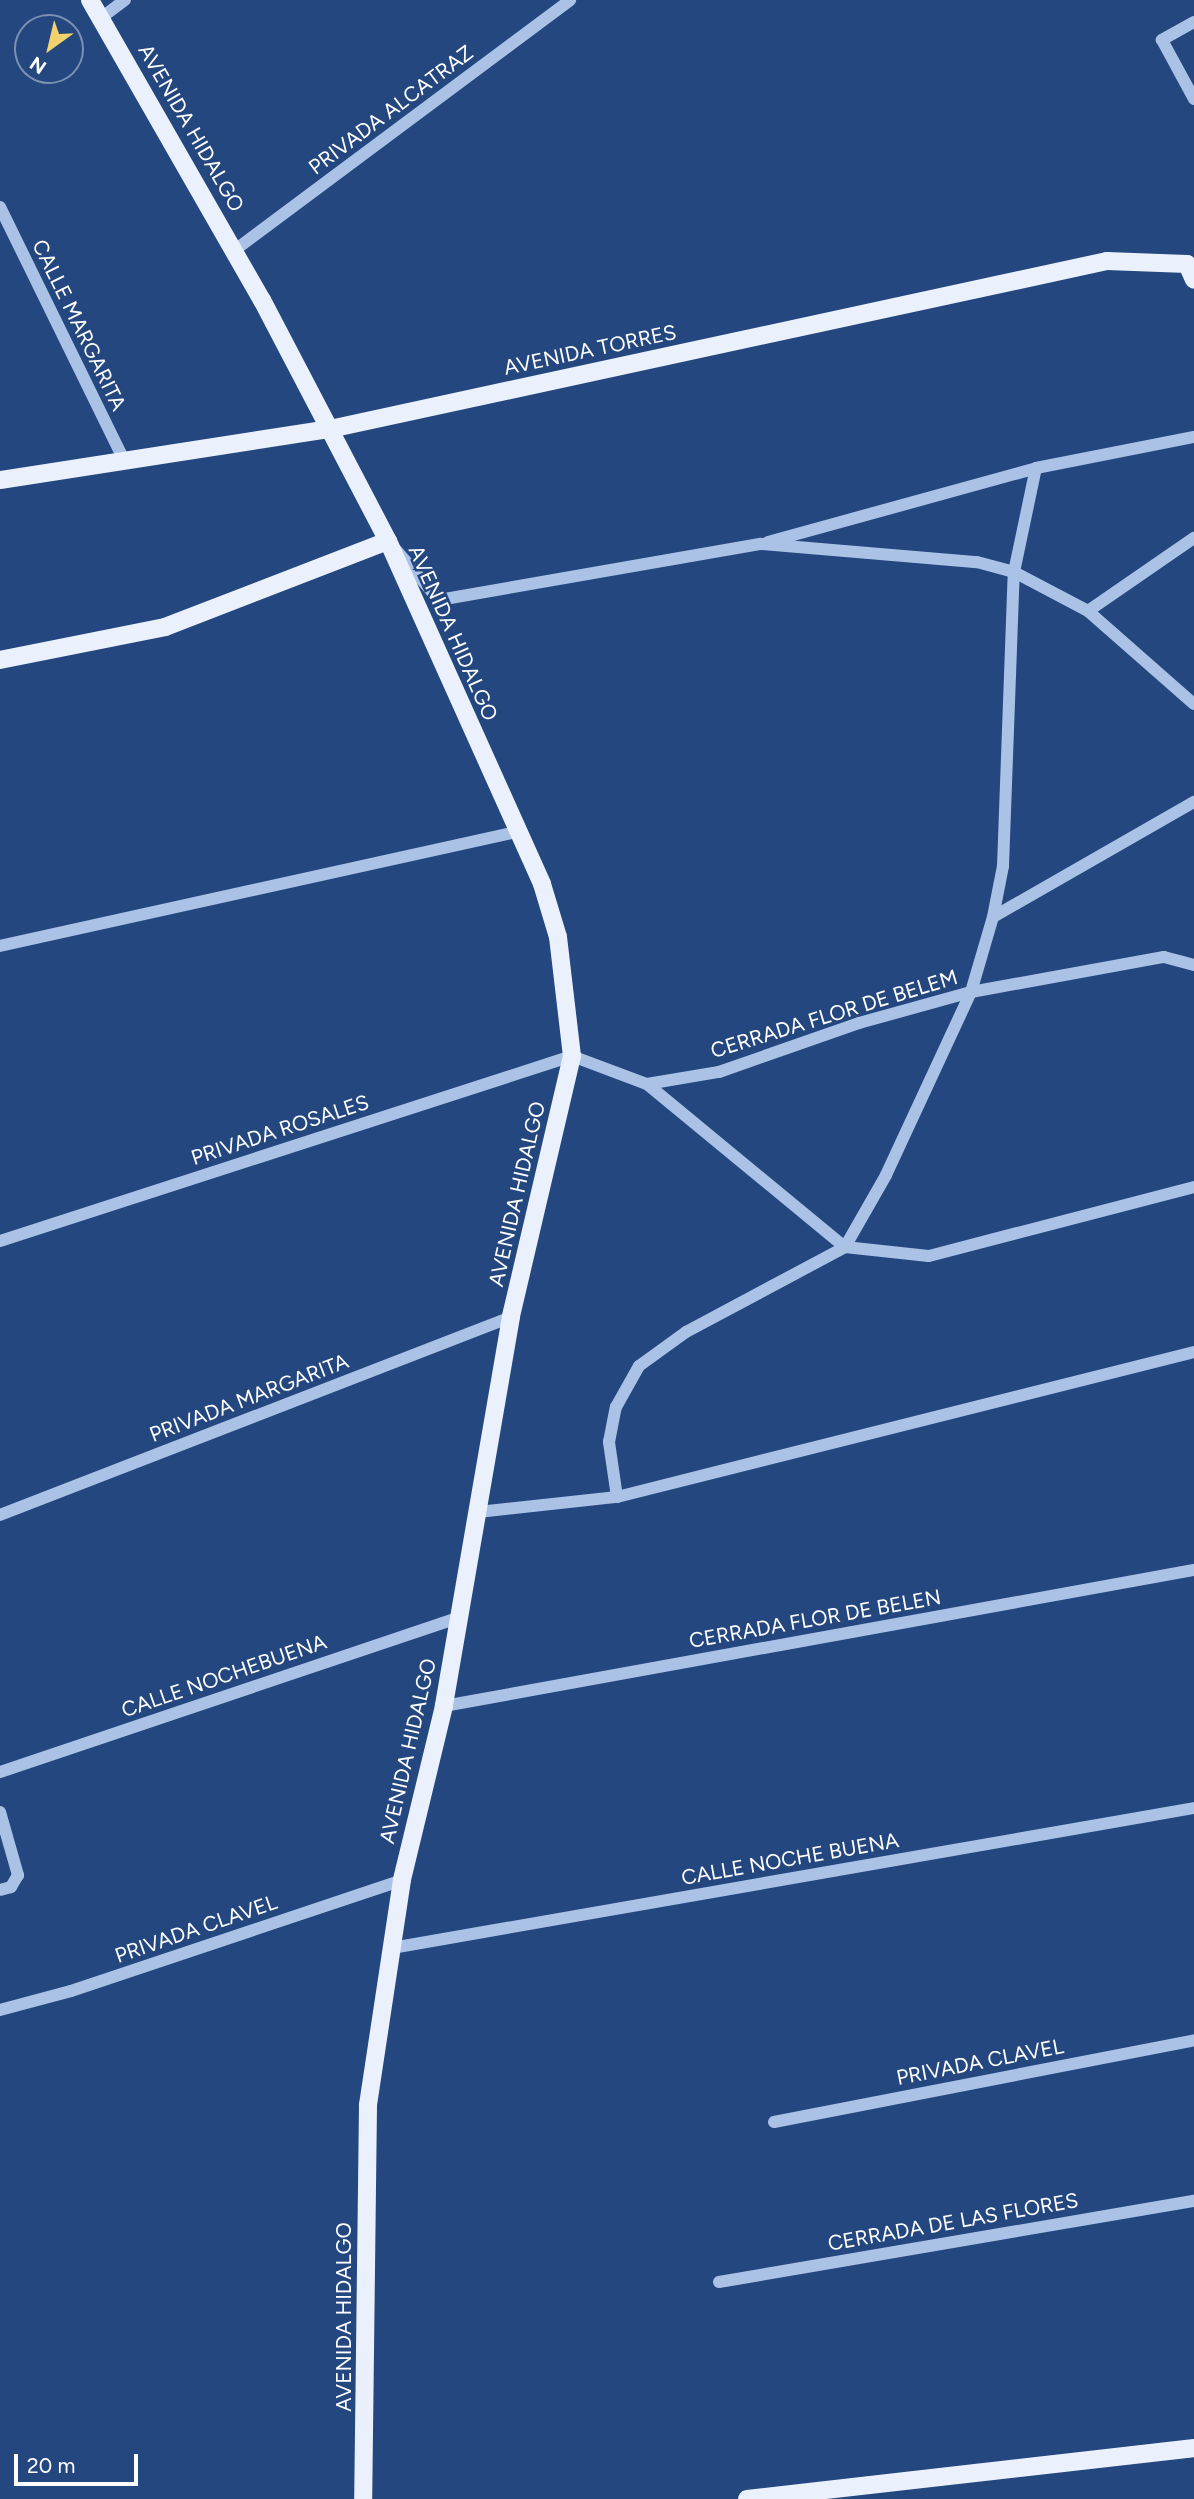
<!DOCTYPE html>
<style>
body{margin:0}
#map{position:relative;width:1194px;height:2499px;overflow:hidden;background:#24477f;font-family:Figtree,sans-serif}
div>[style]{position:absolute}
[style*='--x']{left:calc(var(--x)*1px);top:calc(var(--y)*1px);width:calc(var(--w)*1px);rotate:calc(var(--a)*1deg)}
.minor>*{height:12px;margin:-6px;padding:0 6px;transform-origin:6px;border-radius:6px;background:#a9c2e6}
.major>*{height:18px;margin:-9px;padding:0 9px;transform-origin:9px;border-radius:9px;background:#eaf1fd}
span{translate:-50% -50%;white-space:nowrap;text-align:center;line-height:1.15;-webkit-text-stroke:5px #24477f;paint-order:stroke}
.street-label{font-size:21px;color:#fff}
.north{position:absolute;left:14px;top:14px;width:70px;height:70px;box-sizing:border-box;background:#24477f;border:2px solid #7c91b2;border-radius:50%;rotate:214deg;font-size:19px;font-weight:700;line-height:28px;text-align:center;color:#fff}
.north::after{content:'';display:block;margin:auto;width:24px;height:32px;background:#f1d26d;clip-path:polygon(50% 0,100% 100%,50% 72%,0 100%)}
.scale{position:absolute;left:14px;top:2454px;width:124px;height:32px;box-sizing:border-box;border:4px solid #fff;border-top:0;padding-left:9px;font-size:21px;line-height:24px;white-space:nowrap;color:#fff;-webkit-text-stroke:5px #24477f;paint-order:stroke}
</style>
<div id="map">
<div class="minor">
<i style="--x:101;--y:18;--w:30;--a:-37"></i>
<i style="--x:1194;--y:22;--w:37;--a:151"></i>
<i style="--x:1162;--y:40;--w:67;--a:61.5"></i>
<i style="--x:0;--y:207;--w:282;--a:63.9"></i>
<i style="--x:235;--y:250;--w:418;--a:-36.7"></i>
<i style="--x:768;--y:542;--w:278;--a:-15.4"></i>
<i style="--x:1036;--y:468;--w:161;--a:-11.1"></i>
<i style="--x:396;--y:550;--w:66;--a:49.3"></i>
<i style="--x:439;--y:600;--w:327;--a:-9.9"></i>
<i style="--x:761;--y:544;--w:217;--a:4.8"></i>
<i style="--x:977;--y:562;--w:38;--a:15"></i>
<i style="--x:1014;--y:572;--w:84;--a:27.8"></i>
<i style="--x:1088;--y:611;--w:141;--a:41.3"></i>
<i style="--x:1088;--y:611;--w:129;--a:-34.6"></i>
<i style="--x:993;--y:917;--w:232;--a:-29.8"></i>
<i style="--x:0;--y:946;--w:528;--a:-12.46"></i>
<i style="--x:647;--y:1084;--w:256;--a:39.5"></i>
<i style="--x:845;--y:1247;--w:83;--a:-60.3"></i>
<i style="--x:886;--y:1175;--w:202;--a:-65.1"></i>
<i style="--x:971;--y:992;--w:78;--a:-73.7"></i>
<i style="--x:993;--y:917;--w:52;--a:-78.9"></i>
<i style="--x:1003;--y:866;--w:294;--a:-87.9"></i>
<i style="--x:1014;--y:572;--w:106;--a:-78.1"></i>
<i style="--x:0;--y:1241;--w:601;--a:-17.92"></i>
<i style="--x:572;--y:1056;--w:80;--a:20.5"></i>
<i style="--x:647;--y:1084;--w:73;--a:-9.5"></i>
<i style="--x:719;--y:1072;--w:148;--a:-19.3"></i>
<i style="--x:859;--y:1023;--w:116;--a:-15.5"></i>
<i style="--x:971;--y:992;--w:196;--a:-10.3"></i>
<i style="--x:1164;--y:957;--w:31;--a:15"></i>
<i style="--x:617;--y:1497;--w:56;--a:-98.3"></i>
<i style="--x:609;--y:1442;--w:36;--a:-79"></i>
<i style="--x:616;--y:1407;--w:47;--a:-60.7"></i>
<i style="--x:639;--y:1366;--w:58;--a:-35.9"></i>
<i style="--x:686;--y:1332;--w:180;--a:-28.1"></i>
<i style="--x:845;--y:1247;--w:84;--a:6.1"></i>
<i style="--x:929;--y:1256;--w:274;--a:-14.6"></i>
<i style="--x:478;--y:1512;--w:140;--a:-6.2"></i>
<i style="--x:617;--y:1497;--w:595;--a:-14.11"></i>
<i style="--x:0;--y:1515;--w:548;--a:-21.18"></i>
<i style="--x:444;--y:1706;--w:762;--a:-10.28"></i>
<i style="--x:0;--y:1772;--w:485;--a:-18.6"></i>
<i style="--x:0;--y:1812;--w:66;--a:74.1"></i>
<i style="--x:18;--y:1875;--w:14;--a:120"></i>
<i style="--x:11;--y:1887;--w:11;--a:165"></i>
<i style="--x:392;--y:1948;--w:814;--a:-9.9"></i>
<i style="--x:0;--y:2010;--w:73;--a:-15"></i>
<i style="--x:71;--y:1991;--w:349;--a:-18.5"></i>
<i style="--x:774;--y:2122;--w:428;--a:-11"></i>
<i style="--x:719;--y:2282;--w:482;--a:-9.7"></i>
</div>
<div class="major">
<i style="--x:90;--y:0;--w:346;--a:60.2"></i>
<i style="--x:262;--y:300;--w:272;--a:62.4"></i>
<i style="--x:388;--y:541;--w:376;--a:65.8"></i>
<i style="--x:542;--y:884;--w:55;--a:73.2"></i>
<i style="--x:558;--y:937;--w:120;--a:83.3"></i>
<i style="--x:572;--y:1056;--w:268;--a:103.2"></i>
<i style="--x:511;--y:1317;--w:395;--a:99.8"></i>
<i style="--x:444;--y:1706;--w:179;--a:103.6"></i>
<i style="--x:402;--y:1880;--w:228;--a:98.6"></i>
<i style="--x:368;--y:2105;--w:394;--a:90.7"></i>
<i style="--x:0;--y:480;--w:334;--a:-8.8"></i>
<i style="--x:330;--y:429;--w:795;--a:-12.2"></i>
<i style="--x:1107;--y:261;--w:80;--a:2.1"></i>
<i style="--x:1187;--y:264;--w:17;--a:66"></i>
<i style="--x:0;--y:660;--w:168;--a:-11.3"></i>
<i style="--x:165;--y:627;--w:239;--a:-21.1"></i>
<i style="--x:747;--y:2499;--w:450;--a:-6.5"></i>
</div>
<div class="street-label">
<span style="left:391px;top:110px;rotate:-37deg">PRIVADA ALCATRAZ</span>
<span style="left:191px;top:128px;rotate:60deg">AVENIDA HIDALGO</span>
<span style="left:79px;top:325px;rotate:64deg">CALLE MARGARITA</span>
<span style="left:590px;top:350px;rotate:-12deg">AVENIDA TORRES</span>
<span style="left:453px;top:633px;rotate:66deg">AVENIDA HIDALGO</span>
<span style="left:834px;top:1014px;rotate:-17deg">CERRADA FLOR DE BELEM</span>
<span style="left:280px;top:1130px;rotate:-18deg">PRIVADA ROSALES</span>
<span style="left:517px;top:1194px;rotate:-77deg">AVENIDA HIDALGO</span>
<span style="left:249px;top:1398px;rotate:-21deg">PRIVADA MARGARITA</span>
<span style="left:815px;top:1619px;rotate:-10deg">CERRADA FLOR DE BELEN</span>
<span style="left:224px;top:1676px;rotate:-19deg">CALLE NOCHEBUENA</span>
<span style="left:408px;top:1751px;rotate:-77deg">AVENIDA HIDALGO</span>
<span style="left:790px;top:1859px;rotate:-10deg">CALLE NOCHE BUENA</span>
<span style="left:196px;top:1929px;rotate:-19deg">PRIVADA CLAVEL</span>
<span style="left:980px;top:2062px;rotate:-11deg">PRIVADA CLAVEL</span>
<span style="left:953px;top:2222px;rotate:-10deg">CERRADA DE LAS FLORES</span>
<span style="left:344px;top:2317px;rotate:-90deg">AVENIDA HIDALGO</span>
</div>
<div class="north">N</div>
<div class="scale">20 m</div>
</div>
